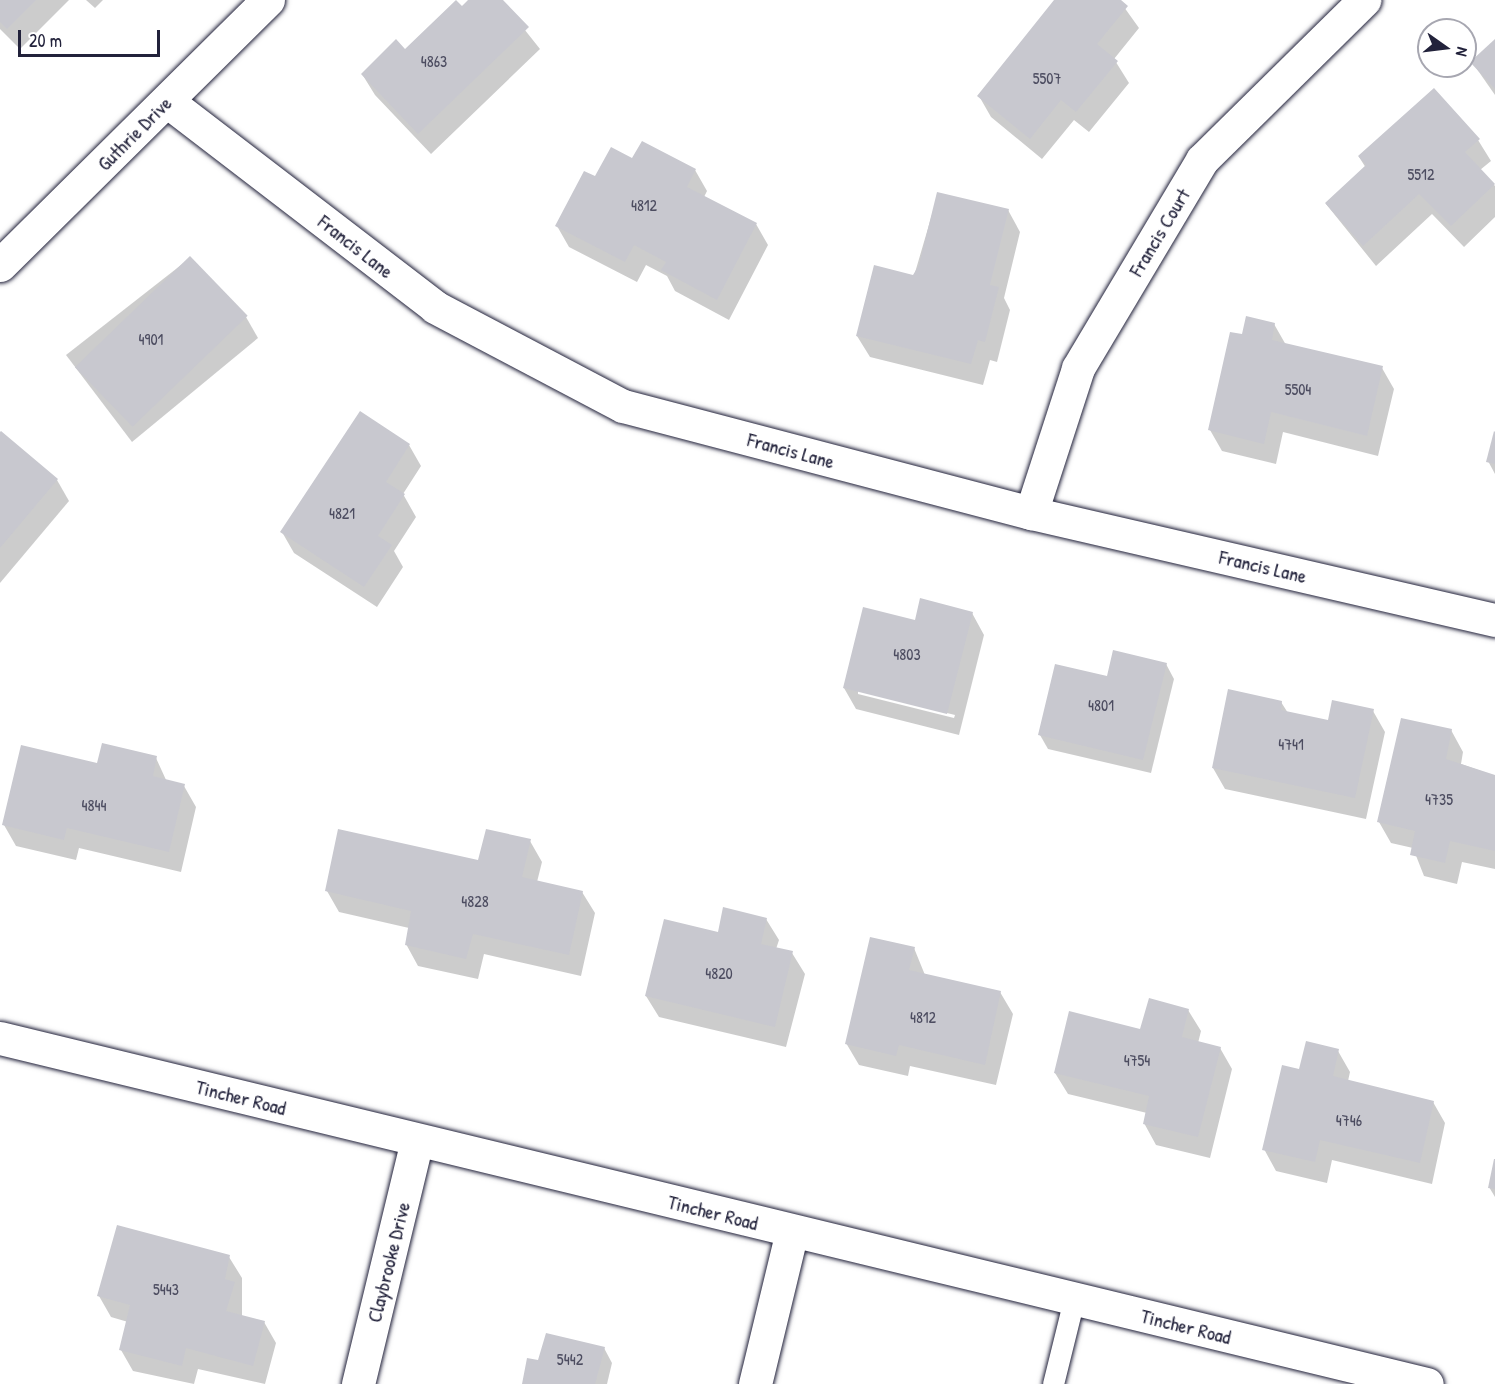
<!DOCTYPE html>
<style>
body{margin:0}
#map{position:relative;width:1495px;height:1384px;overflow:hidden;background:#fff;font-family:"Patrick Hand",sans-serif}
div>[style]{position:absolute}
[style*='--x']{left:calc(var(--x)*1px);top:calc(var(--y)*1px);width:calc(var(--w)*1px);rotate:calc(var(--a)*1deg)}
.shadow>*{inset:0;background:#0003}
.building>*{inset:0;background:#c8c8cf;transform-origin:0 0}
.roads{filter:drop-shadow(0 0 2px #22223b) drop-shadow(0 0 2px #22223b)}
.lane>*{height:21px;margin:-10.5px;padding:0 10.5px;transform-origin:10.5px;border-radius:10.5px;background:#fff}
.street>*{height:33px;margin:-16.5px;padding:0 16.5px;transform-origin:16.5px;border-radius:16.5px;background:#fff}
span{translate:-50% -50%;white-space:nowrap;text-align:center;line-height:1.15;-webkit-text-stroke:5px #fff;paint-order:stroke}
.number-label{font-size:16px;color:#4c4c60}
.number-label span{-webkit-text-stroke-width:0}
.street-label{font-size:20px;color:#22223b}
.north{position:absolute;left:1417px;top:18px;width:60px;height:60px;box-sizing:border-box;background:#fff;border:2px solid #a7a7b1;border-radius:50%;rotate:104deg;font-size:16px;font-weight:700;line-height:24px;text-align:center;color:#22223b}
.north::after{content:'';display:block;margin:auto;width:21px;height:27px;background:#22223b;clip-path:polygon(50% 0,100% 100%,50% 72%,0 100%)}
.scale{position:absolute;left:18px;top:30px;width:142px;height:27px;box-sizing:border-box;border:3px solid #22223b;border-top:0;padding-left:8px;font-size:18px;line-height:21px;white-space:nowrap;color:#22223b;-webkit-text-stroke:4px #fff;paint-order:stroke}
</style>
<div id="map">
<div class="shadow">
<i style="clip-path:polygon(0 0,69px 0,20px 49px,0 29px)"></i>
<i style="clip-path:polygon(86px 0,103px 0,95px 8px)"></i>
<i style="clip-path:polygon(470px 0,501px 0,540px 49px,431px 154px,375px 95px,362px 74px,405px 51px)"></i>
<i style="clip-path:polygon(1056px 0,1119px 0,1139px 28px,1114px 59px,1129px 83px,1089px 132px,1074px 120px,1042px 159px,991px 117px,979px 96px)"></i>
<i style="clip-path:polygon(1495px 41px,1495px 95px,1472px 62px)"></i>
<i style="clip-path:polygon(1478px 140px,1491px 161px,1480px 170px,1495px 186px,1495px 217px,1464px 247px,1432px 214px,1376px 266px,1326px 204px,1366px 168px,1359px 157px)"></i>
<i style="clip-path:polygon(633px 160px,695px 170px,707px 191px,704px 197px,756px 224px,768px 245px,729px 320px,675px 291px,667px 276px,646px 265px,637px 282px,569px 247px,557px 226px,596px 178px)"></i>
<i style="clip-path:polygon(938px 194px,1008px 210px,1020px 232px,1004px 298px,1010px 310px,997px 362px,990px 360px,983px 385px,870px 357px,857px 336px,914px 276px)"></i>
<i style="clip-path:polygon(190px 258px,246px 317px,258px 338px,132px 442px,66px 355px)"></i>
<i style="clip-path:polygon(1274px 324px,1286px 345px,1382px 368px,1394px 389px,1378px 456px,1283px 432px,1276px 464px,1222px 451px,1210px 430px,1243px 336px)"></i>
<i style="clip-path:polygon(0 434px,57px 480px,69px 501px,0 583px)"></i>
<i style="clip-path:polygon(1495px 435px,1495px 474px,1488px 461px)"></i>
<i style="clip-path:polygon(409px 445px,421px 466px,403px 494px,416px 517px,394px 551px,403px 567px,377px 607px,294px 553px,282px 532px)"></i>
<i style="clip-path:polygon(evenodd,972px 613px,984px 635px,959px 735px,856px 709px,844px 688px,972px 613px,858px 691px,955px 715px,954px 718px,858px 694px,858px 691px)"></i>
<i style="clip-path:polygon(1166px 664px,1174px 679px,1151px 773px,1048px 749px,1040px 735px,1108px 678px)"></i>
<i style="clip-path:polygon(1281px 702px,1288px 713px,1330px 721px,1373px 711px,1385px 732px,1366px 819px,1225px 789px,1213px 768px)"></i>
<i style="clip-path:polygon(1451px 730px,1463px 752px,1461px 764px,1495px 776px,1495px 869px,1462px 862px,1457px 884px,1424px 876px,1413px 848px,1391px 843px,1379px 822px)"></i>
<i style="clip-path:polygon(156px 758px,167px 782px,184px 786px,196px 807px,181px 872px,79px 848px,76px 860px,16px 846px,4px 825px,98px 765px)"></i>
<i style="clip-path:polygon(530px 841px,542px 862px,537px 882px,582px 892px,595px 913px,581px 976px,484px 954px,478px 979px,418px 966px,406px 944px,409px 928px,339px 912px,327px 891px,479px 862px)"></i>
<i style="clip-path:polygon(766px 919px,779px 940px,776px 949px,792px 953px,805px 974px,786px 1047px,659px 1017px,646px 996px)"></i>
<i style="clip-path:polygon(914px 948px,925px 975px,1000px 992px,1013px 1014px,996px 1085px,910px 1066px,908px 1076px,859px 1065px,846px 1043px)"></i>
<i style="clip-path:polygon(1188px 1010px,1201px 1031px,1198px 1043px,1220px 1048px,1232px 1069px,1210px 1158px,1156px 1145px,1144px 1123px,1147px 1113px,1068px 1094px,1055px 1073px)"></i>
<i style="clip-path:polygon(1338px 1051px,1350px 1072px,1348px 1081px,1433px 1102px,1445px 1123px,1432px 1184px,1332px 1160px,1327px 1183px,1276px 1171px,1264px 1149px,1300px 1071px)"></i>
<i style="clip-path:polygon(1495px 1162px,1495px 1197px,1489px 1187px)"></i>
<i style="clip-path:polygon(229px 1257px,242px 1278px,242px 1317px,264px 1322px,276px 1343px,265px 1384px,198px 1369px,194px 1384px,133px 1371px,121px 1350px,128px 1322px,111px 1317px,99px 1296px)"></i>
<i style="clip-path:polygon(604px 1348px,612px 1363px,607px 1384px,523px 1384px,539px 1362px)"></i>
</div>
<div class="building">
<i style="clip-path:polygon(0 0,36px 0,7px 29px,0 22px)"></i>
<i style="clip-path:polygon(456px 0,462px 6px,468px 0,503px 0,529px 27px,418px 134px,361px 74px,396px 39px,405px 49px)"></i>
<i style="clip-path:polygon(1054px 0,1121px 0,1128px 6px,1097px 44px,1118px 61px,1076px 112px,1061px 100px,1030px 139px,977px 96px)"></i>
<i style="clip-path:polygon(1495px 39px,1495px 89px,1470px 62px)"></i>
<i style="clip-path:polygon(1434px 88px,1480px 139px,1465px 152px,1495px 184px,1451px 226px,1419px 194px,1363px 246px,1325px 203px,1366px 165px,1358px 156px)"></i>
<i style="clip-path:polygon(642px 141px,696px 169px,687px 187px,757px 223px,717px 300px,661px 270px,666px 262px,634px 245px,625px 262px,555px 226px,584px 171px,595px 176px,611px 147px,632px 158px)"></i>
<i style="clip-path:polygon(937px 192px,1009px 209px,990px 285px,999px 287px,985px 342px,978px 340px,971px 364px,856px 336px,874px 265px,913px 275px,919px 265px)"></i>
<i style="left:190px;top:256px;width:83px;height:160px;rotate:46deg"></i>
<i style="clip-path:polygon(1246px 316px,1275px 323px,1272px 340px,1383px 366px,1367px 436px,1271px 412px,1264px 444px,1208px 430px,1230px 332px,1242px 334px)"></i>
<i style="clip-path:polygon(360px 411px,410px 444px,386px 482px,405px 494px,378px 536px,392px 545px,364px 587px,280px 532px)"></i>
<i style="clip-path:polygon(1px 431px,58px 479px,0 548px,0 432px)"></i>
<i style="clip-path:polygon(1494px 431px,1495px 432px,1495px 464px,1486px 462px)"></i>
<i style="clip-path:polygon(920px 598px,973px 612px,947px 714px,843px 688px,863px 607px,915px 620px)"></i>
<i style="clip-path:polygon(1113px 650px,1167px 663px,1143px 760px,1038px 735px,1055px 664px,1107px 676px)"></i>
<i style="clip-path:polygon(1228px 689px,1282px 701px,1281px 710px,1328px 720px,1332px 700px,1374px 709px,1355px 798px,1212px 768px)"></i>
<i style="clip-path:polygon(1401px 718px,1452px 729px,1446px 759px,1495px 775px,1495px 851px,1450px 841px,1445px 863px,1410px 855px,1415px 831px,1377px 822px)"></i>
<i style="clip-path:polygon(102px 743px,157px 756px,153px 776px,185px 784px,169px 852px,67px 828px,64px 840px,2px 825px,21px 745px,97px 763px)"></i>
<i style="clip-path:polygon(338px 829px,478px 860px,486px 829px,531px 839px,522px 877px,583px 891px,569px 955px,473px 934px,466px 959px,405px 945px,411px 911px,325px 891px)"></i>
<i style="clip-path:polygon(723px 907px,767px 918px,761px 944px,793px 951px,775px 1027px,645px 996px,664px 919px,718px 932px)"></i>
<i style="clip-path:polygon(870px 937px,915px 947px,909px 970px,1001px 991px,985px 1065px,899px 1045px,896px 1056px,845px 1044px)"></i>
<i style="clip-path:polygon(1149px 998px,1189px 1009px,1182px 1037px,1221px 1047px,1198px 1137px,1143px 1124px,1149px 1096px,1054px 1073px,1069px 1011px,1140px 1029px)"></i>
<i style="clip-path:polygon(1306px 1041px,1339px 1049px,1333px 1076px,1434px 1101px,1420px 1163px,1320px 1140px,1315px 1162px,1262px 1150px,1282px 1065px,1299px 1069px)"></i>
<i style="clip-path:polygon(1494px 1159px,1495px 1159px,1495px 1189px,1488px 1188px)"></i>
<i style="clip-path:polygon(117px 1225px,230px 1255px,225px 1279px,235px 1282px,226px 1311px,265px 1321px,253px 1366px,186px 1348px,182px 1366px,119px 1350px,130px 1305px,97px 1296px)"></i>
<i style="clip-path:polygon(546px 1333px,605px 1347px,595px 1384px,522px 1384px,527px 1358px,538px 1360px)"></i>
</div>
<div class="roads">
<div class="lane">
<i style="--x:1053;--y:1384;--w:88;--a:-76.1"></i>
</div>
<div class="street">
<i style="--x:167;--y:101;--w:338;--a:37.5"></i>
<i style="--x:435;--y:307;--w:212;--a:27.8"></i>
<i style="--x:623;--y:406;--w:422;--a:14.7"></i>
<i style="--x:1031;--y:513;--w:476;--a:13"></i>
<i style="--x:0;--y:265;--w:377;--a:-44.7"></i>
<i style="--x:1031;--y:513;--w:152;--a:-72"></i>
<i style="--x:1078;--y:368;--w:242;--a:-59.2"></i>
<i style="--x:1202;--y:160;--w:228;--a:-44.6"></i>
<i style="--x:0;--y:1038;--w:1468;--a:13.63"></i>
<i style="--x:358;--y:1384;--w:250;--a:-76.4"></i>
<i style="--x:755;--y:1384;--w:157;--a:-76.4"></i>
</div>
</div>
<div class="number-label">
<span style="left:434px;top:61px">4863</span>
<span style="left:1047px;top:78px">5507</span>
<span style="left:1421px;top:174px">5512</span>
<span style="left:644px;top:205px">4812</span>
<span style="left:151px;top:339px">4901</span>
<span style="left:1298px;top:389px">5504</span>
<span style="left:342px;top:513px">4821</span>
<span style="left:907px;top:654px">4803</span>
<span style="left:1101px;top:705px">4801</span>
<span style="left:1291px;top:744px">4741</span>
<span style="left:1439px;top:799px">4735</span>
<span style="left:94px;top:805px">4844</span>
<span style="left:475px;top:901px">4828</span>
<span style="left:719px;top:973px">4820</span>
<span style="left:923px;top:1017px">4812</span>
<span style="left:1137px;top:1060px">4754</span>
<span style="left:1349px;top:1120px">4746</span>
<span style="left:166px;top:1289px">5443</span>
<span style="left:570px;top:1359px">5442</span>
</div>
<div class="street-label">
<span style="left:134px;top:133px;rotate:-45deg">Guthrie Drive</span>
<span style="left:1159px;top:232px;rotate:-59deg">Francis Court</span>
<span style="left:356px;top:246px;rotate:38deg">Francis Lane</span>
<span style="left:791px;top:450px;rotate:15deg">Francis Lane</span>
<span style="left:1263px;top:566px;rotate:13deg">Francis Lane</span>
<span style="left:241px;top:1097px;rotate:14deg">Tincher Road</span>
<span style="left:713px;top:1212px;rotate:14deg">Tincher Road</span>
<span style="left:388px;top:1262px;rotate:-76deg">Claybrooke Drive</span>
<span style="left:1186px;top:1326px;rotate:14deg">Tincher Road</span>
</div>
<div class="north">N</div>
<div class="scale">20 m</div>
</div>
